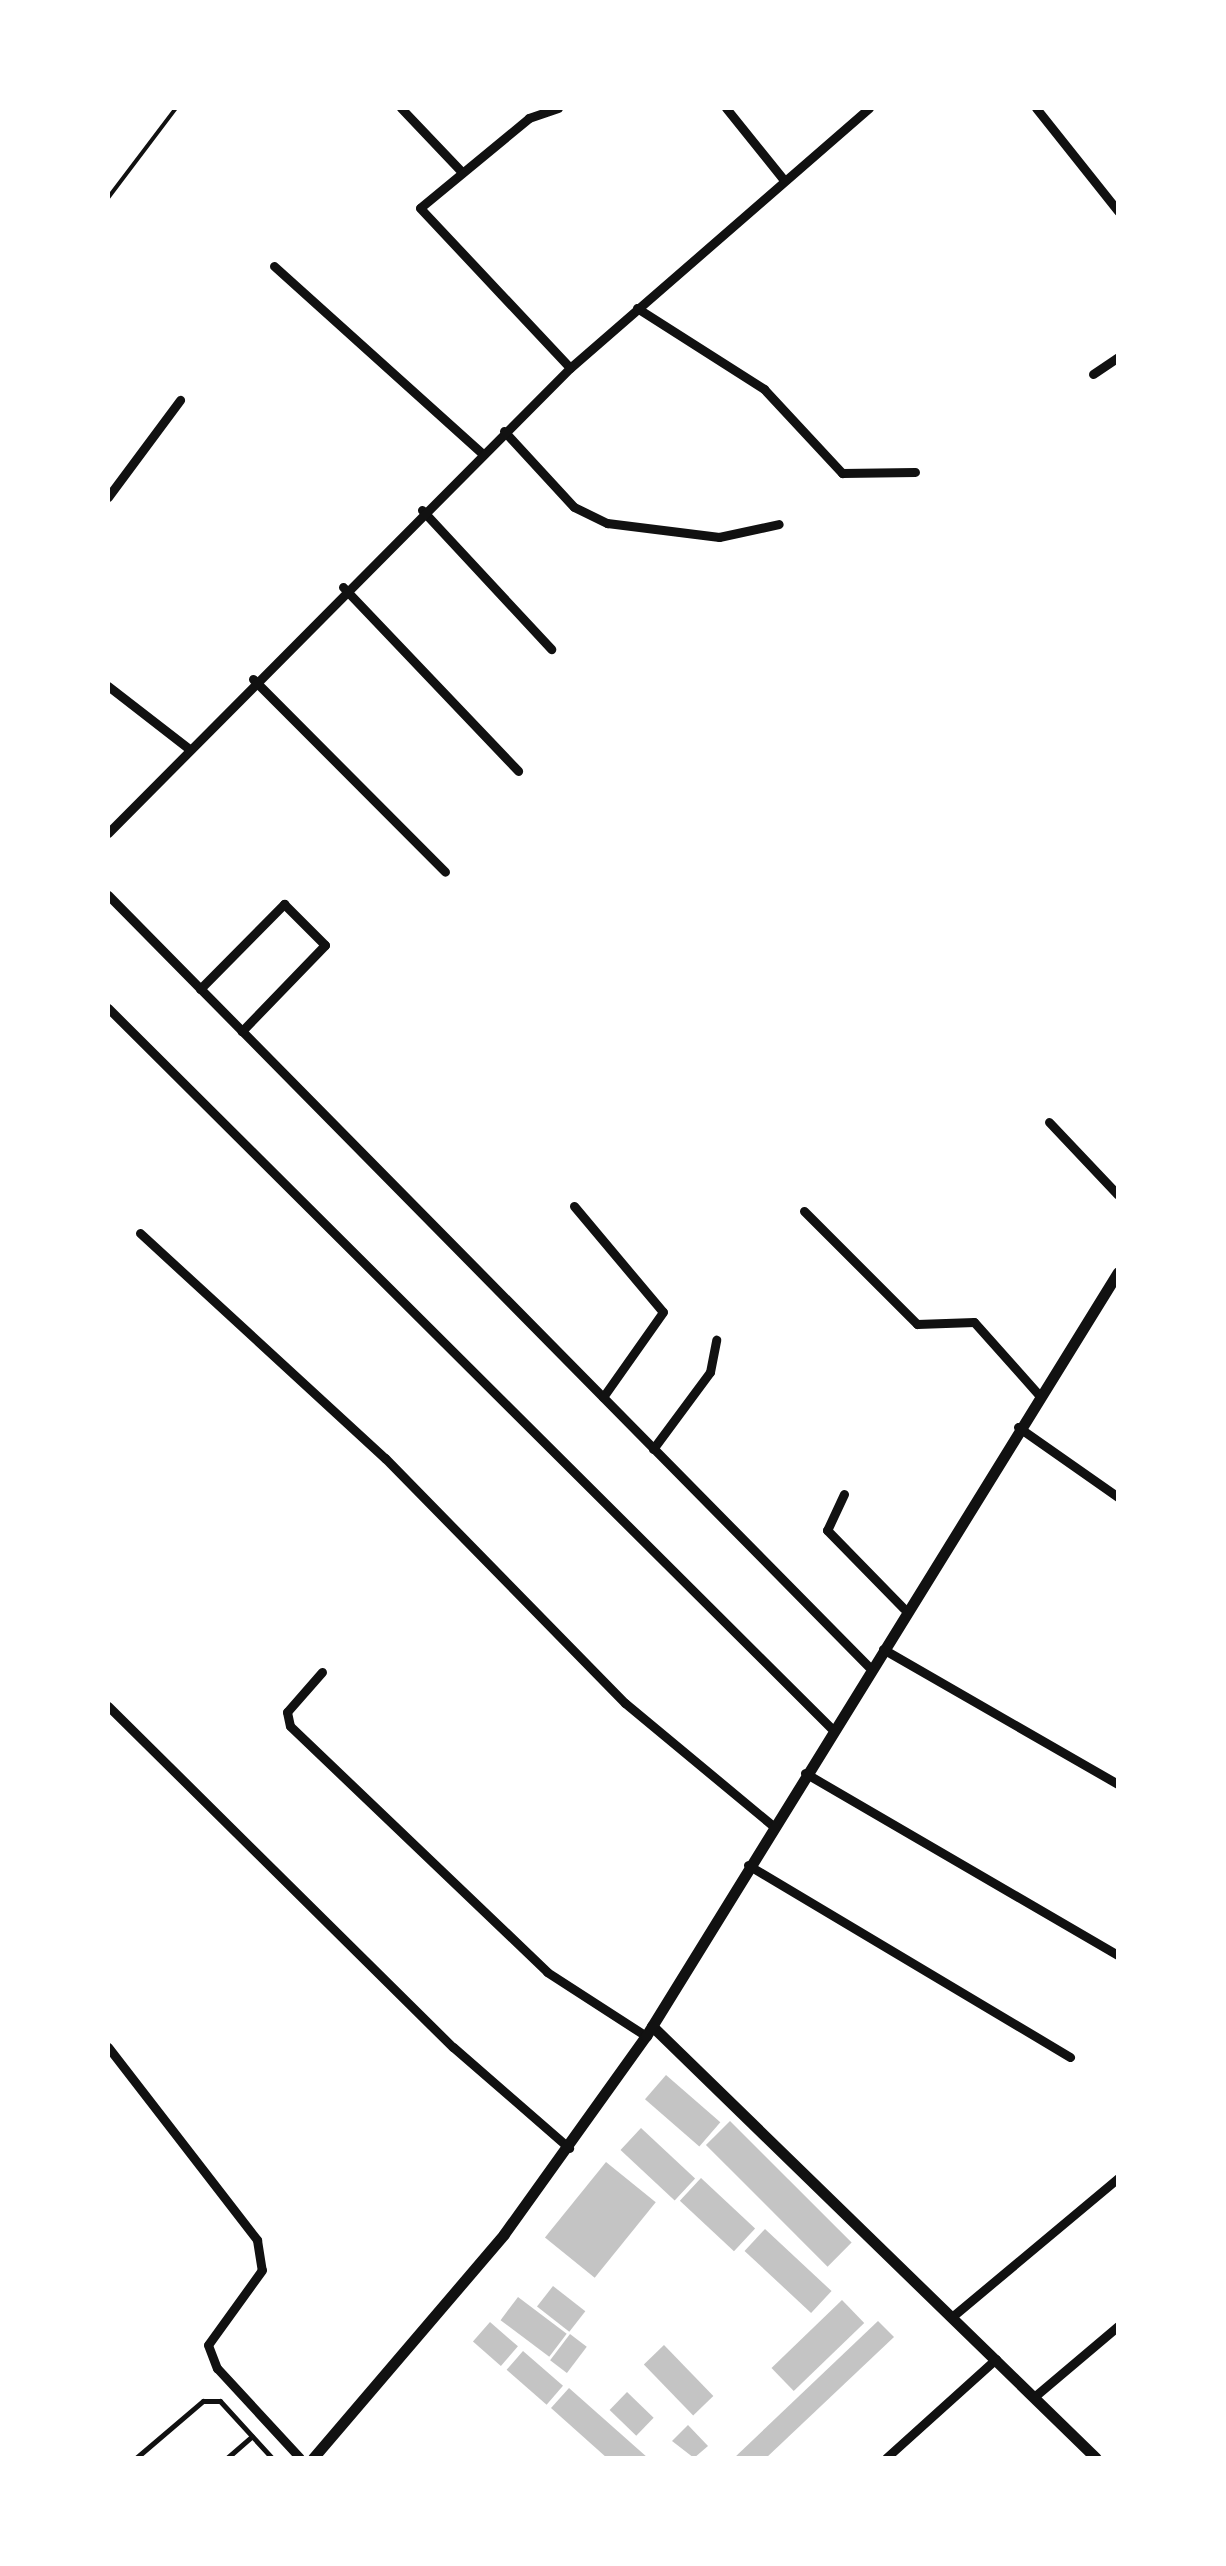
<!DOCTYPE html>
<style>
body{margin:0}
#map{position:relative;width:1226px;height:2566px;overflow:hidden;background:#fff;font-family:"Golos Text",sans-serif}
div>[style]{position:absolute}
[style*='--x']{left:calc(var(--x)*1px);top:calc(var(--y)*1px);width:calc(var(--w)*1px);rotate:calc(var(--a)*1deg)}
.building>*{inset:0;background:#c4c4c4;transform-origin:0 0}
.path>*{height:4px;margin:-2px;padding:0 2px;transform-origin:2px;border-radius:2px;background:#111}
.service>*{height:5px;margin:-2.5px;padding:0 2.5px;transform-origin:2.5px;border-radius:2.5px;background:#111}
.minor>*{height:9px;margin:-4.5px;padding:0 4.5px;transform-origin:4.5px;border-radius:4.5px;background:#111}
.tertiary>*{height:11px;margin:-5.5px;padding:0 5.5px;transform-origin:5.5px;border-radius:5.5px;background:#111}
span{translate:-50% -50%;white-space:nowrap;text-align:center;line-height:1.15;-webkit-text-stroke:10px #fff;paint-order:stroke}
.frame{position:absolute;inset:0;border:110px solid #fff;pointer-events:none}
</style>
<div id="map">
<div class="building">
<i style="left:666px;top:2075px;width:72px;height:32px;rotate:41deg"></i>
<i style="left:730px;top:2121px;width:172px;height:34px;rotate:45deg"></i>
<i style="left:641px;top:2128px;width:74px;height:30px;rotate:43deg"></i>
<i style="left:606px;top:2162px;width:64px;height:97px;rotate:39deg"></i>
<i style="left:701px;top:2178px;width:74px;height:31px;rotate:43deg"></i>
<i style="left:765px;top:2229px;width:91px;height:30px;rotate:43deg"></i>
<i style="left:553px;top:2286px;width:41px;height:26px;rotate:38deg"></i>
<i style="left:518px;top:2297px;width:61px;height:29px;rotate:37deg"></i>
<i style="left:842px;top:2300px;width:32px;height:98px;rotate:46deg"></i>
<i style="clip-path:polygon(878px 2321px,894px 2337px,766px 2458px,734px 2458px)"></i>
<i style="left:490px;top:2322px;width:37px;height:26px;rotate:41deg"></i>
<i style="left:570px;top:2334px;width:21px;height:33px;rotate:37deg"></i>
<i style="left:664px;top:2345px;width:71px;height:28px;rotate:46deg"></i>
<i style="left:523px;top:2351px;width:53px;height:25px;rotate:41deg"></i>
<i style="clip-path:polygon(569px 2388px,648px 2458px,607px 2458px,551px 2408px)"></i>
<i style="left:627px;top:2392px;width:37px;height:25px;rotate:44deg"></i>
<i style="clip-path:polygon(688px 2425px,708px 2446px,694px 2458px,672px 2441px)"></i>
</div>
<div class="path">
<i style="--x:108;--y:198;--w:113;--a:-52.9"></i>
</div>
<div class="service">
<i style="--x:136;--y:2458;--w:88;--a:-40.4"></i>
<i style="--x:203;--y:2401;--w:17;--a:0"></i>
<i style="--x:220;--y:2401;--w:77;--a:47.6"></i>
<i style="--x:227;--y:2458;--w:33;--a:-41"></i>
</div>
<div class="minor">
<i style="--x:401;--y:108;--w:86;--a:46.4"></i>
<i style="--x:558;--y:108;--w:31;--a:161"></i>
<i style="--x:529;--y:118;--w:141;--a:140.5"></i>
<i style="--x:420;--y:208;--w:219;--a:46.8"></i>
<i style="--x:726;--y:108;--w:91;--a:51.2"></i>
<i style="--x:1036;--y:108;--w:132;--a:51.5"></i>
<i style="--x:274;--y:266;--w:280;--a:42"></i>
<i style="--x:637;--y:308;--w:151;--a:32.5"></i>
<i style="--x:764;--y:389;--w:115;--a:47.1"></i>
<i style="--x:842;--y:473;--w:73;--a:-0.8"></i>
<i style="--x:1093;--y:374;--w:30;--a:-34"></i>
<i style="--x:504;--y:431;--w:103;--a:47.4"></i>
<i style="--x:574;--y:507;--w:37;--a:26"></i>
<i style="--x:607;--y:523;--w:113;--a:7.1"></i>
<i style="--x:719;--y:537;--w:61;--a:-12.2"></i>
<i style="--x:108;--y:497;--w:121;--a:-53.4"></i>
<i style="--x:422;--y:510;--w:190;--a:47.1"></i>
<i style="--x:343;--y:587;--w:254;--a:46.4"></i>
<i style="--x:253;--y:679;--w:272;--a:45.1"></i>
<i style="--x:108;--y:686;--w:101;--a:37.8"></i>
<i style="--x:108;--y:833;--w:655;--a:-45.19"></i>
<i style="--x:570;--y:368;--w:396;--a:-41"></i>
<i style="--x:108;--y:895;--w:1083;--a:45.41"></i>
<i style="--x:200;--y:989;--w:120;--a:-45.3"></i>
<i style="--x:284;--y:904;--w:58;--a:45"></i>
<i style="--x:325;--y:945;--w:120;--a:134"></i>
<i style="--x:108;--y:1008;--w:1020;--a:44.88"></i>
<i style="--x:1049;--y:1122;--w:100;--a:46.6"></i>
<i style="--x:574;--y:1206;--w:138;--a:50"></i>
<i style="--x:663;--y:1312;--w:104;--a:125.2"></i>
<i style="--x:804;--y:1211;--w:160;--a:45"></i>
<i style="--x:917;--y:1324;--w:57;--a:-2"></i>
<i style="--x:974;--y:1322;--w:98;--a:48.3"></i>
<i style="--x:140;--y:1233;--w:333;--a:42.6"></i>
<i style="--x:385;--y:1458;--w:343;--a:45.6"></i>
<i style="--x:625;--y:1703;--w:191;--a:39.7"></i>
<i style="--x:1018;--y:1427;--w:122;--a:35"></i>
<i style="--x:653;--y:1449;--w:96;--a:-53.5"></i>
<i style="--x:710;--y:1372;--w:33;--a:-79"></i>
<i style="--x:844;--y:1494;--w:40;--a:115"></i>
<i style="--x:827;--y:1530;--w:110;--a:45.7"></i>
<i style="--x:883;--y:1649;--w:271;--a:29.9"></i>
<i style="--x:322;--y:1672;--w:53;--a:131.2"></i>
<i style="--x:287;--y:1712;--w:14;--a:78"></i>
<i style="--x:290;--y:1726;--w:356;--a:43.7"></i>
<i style="--x:547;--y:1972;--w:118;--a:32.9"></i>
<i style="--x:108;--y:1706;--w:485;--a:44.7"></i>
<i style="--x:453;--y:2047;--w:154;--a:41"></i>
<i style="--x:805;--y:1773;--w:362;--a:30.2"></i>
<i style="--x:748;--y:1865;--w:375;--a:30.8"></i>
<i style="--x:108;--y:2047;--w:244;--a:52.3"></i>
<i style="--x:257;--y:2240;--w:30;--a:81"></i>
<i style="--x:262;--y:2270;--w:92;--a:125.8"></i>
<i style="--x:208;--y:2345;--w:25;--a:69"></i>
<i style="--x:217;--y:2368;--w:122;--a:47.3"></i>
<i style="--x:953;--y:2316;--w:215;--a:-39.9"></i>
<i style="--x:1034;--y:2397;--w:110;--a:-40.2"></i>
<i style="--x:886;--y:2458;--w:148;--a:-42"></i>
</div>
<div class="tertiary">
<i style="--x:652;--y:2026;--w:619;--a:44.22"></i>
<i style="--x:313;--y:2458;--w:294;--a:-49.5"></i>
<i style="--x:504;--y:2234;--w:244;--a:-54.4"></i>
<i style="--x:646;--y:2036;--w:898;--a:-58.29"></i>
</div>
<div class="frame"></div>
</div>
